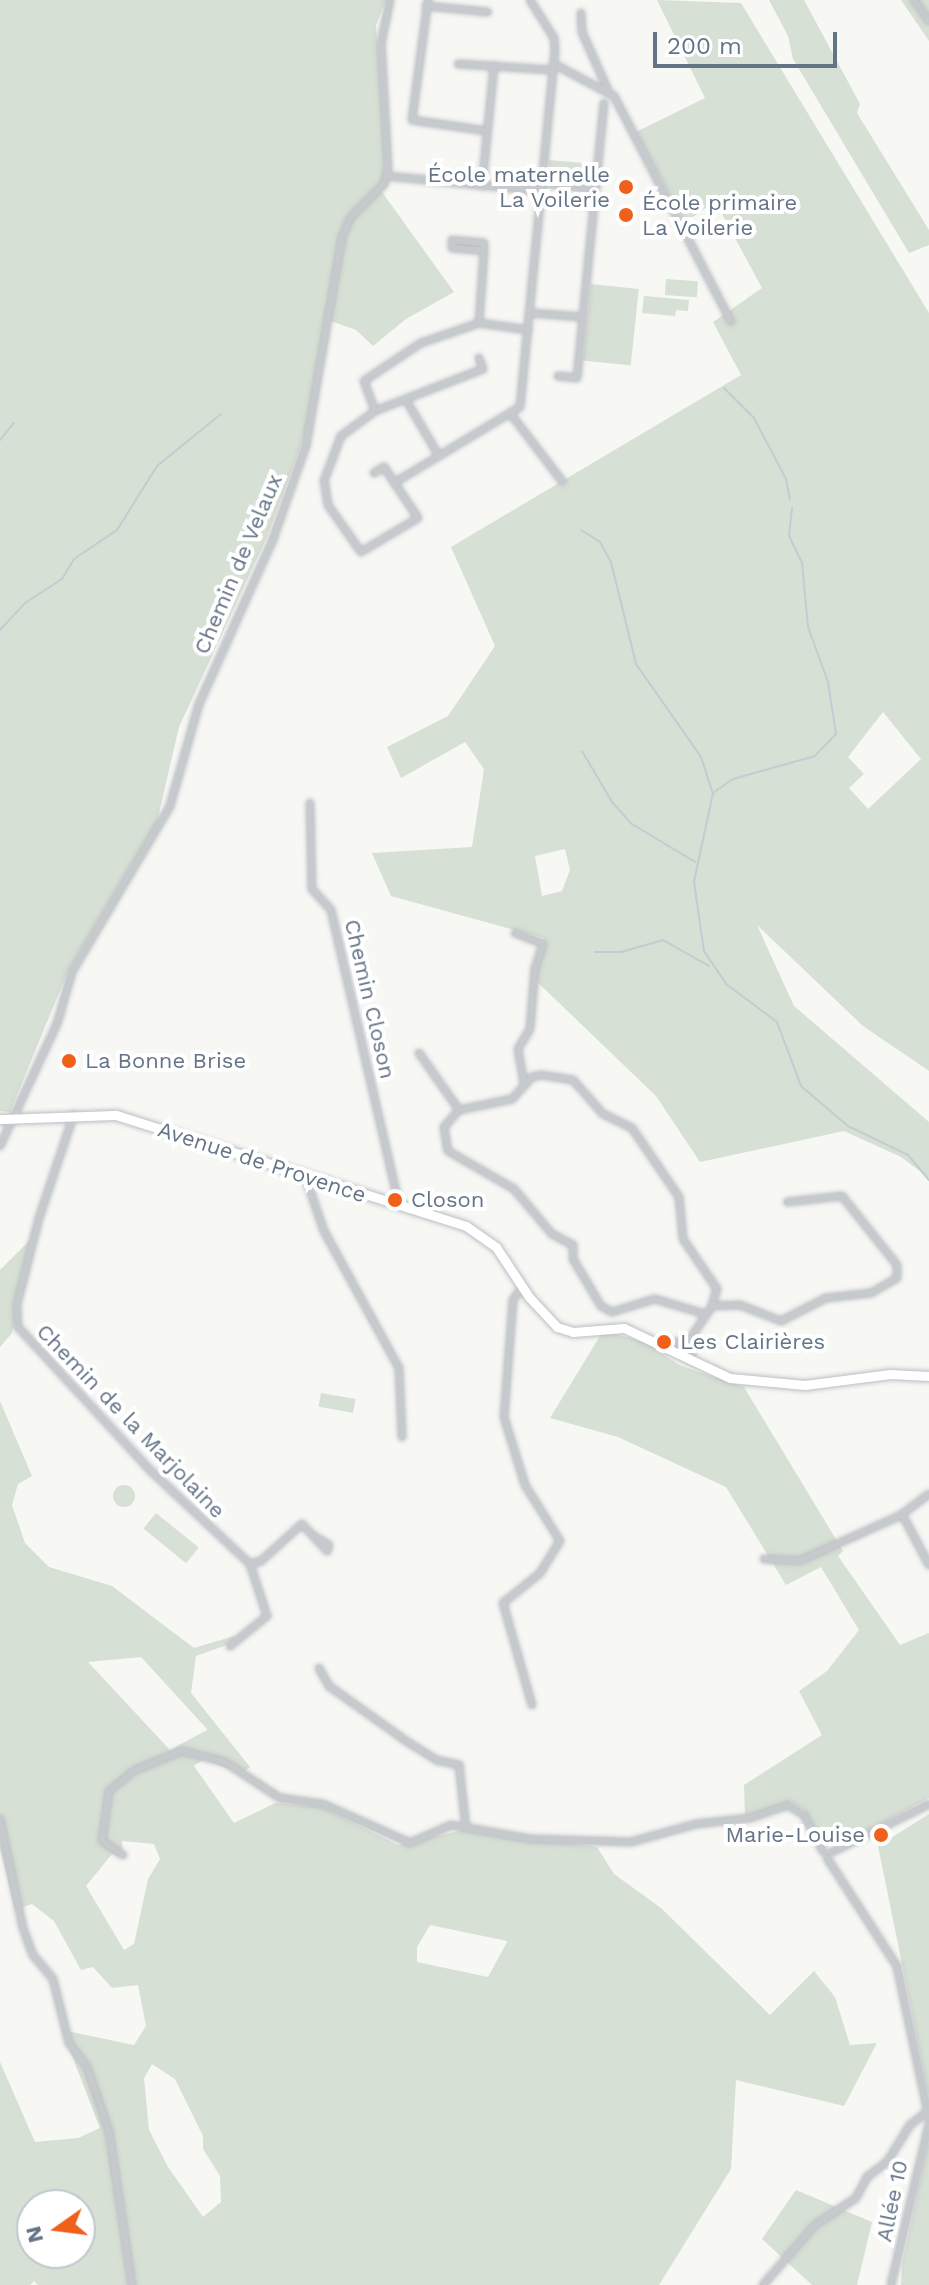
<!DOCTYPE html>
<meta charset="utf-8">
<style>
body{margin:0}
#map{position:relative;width:929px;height:2285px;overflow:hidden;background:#f7f7f4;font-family:"Work Sans",sans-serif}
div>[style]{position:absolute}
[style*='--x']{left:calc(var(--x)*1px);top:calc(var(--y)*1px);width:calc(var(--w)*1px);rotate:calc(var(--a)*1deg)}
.green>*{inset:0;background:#d7e0d4;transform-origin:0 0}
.round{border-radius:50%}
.stream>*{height:2px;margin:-1px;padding:0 1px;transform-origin:1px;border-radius:1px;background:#c2cdd2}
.roads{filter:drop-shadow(0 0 2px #bbbfc4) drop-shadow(0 0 2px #bbbfc4)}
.street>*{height:6px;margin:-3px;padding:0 3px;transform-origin:3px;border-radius:3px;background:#c6cacd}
.secondary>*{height:9px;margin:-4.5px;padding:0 4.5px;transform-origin:4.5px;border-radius:4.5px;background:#fff}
.dots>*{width:22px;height:22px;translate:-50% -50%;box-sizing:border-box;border:4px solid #fff;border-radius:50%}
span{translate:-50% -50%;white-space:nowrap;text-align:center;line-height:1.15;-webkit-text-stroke:8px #fff;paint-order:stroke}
.poi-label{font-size:22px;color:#647487}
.right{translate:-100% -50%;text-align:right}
.left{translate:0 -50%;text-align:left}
.street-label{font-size:22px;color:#647487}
.north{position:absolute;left:16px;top:2189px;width:80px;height:80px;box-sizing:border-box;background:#fff;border:2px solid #c1c7cf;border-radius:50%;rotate:256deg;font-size:22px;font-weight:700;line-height:32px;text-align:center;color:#647487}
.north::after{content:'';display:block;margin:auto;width:28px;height:36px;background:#f1601a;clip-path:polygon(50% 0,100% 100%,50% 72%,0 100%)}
.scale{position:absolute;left:653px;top:32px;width:184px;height:36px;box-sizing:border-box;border:4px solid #647487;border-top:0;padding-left:10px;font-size:24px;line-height:28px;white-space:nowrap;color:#647487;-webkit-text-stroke:6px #fff;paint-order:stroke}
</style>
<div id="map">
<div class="green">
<i style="clip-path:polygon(0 0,386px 0,376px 25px,385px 155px,382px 192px,454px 292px,406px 319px,373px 346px,356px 330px,325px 319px,310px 421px,267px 537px,179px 727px,157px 822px,68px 971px,10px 1112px,0 1111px)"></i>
<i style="clip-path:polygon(evenodd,657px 0,741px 3px,929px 313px,929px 1071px,863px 1026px,757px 925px,794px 1006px,929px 1122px,929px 1178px,901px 1157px,844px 1131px,700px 1162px,656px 1096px,531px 976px,544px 938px,391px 896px,372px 853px,472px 847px,484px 769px,465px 742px,401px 778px,387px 747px,448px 716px,495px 646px,451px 547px,741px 375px,713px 322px,762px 288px,715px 201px,685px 223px,636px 132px,705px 98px,657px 0,883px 712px,921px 759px,868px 809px,849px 788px,864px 774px,848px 757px,883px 712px,657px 0,565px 849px,570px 870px,562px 891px,542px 896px,535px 856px,565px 849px)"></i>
<i style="clip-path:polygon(769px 0,804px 0,860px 104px,857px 113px,929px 230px,929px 245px,909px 253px,793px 59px,788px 36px)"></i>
<i style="clip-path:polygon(901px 0,929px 0,929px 41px)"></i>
<i style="clip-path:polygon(549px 160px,595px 164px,588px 182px,548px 177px)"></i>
<i style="left:666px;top:279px;width:32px;height:16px;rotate:4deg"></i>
<i style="left:591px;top:284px;width:48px;height:77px;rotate:6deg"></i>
<i style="clip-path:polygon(644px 296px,689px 300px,688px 311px,676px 310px,675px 316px,642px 313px)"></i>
<i style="clip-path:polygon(31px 1239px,12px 1333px,0 1347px,0 1270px)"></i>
<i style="clip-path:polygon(603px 1331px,646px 1342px,679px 1365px,744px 1387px,843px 1551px,838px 1556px,900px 1645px,929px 1633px,929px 1798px,842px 1844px,819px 1837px,804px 1809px,791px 1802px,745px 1816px,744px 1785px,822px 1735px,799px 1691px,827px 1671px,859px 1630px,821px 1567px,786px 1585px,726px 1487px,618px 1437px,550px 1418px)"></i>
<i style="left:321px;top:1393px;width:35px;height:14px;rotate:10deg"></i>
<i style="clip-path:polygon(evenodd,0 1401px,32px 1476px,18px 1484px,12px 1505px,25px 1543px,49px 1567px,112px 1586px,194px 1648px,234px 1636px,235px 1642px,196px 1656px,191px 1693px,250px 1767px,241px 1774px,204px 1759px,194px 1766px,234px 1823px,275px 1803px,321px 1807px,398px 1845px,463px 1830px,597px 1847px,614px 1874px,661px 1908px,770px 2015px,814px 1971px,835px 1997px,850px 2045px,877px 2043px,844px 2106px,736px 2080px,731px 2169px,659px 2285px,38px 2285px,34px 2281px,30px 2285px,0 2285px,0 2062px,35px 2142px,78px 2138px,100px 2128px,62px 2030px,134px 2045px,146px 2026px,138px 1985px,112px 1988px,93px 1967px,81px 1970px,54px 1921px,32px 1904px,15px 1910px,0 1849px,0 1401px,141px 1657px,207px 1729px,207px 1730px,170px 1750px,88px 1662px,141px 1657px,0 1401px,122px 1841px,154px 1844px,160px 1859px,148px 1879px,134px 1944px,124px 1950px,86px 1886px,112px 1854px,123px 1858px,122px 1841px,0 1401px,430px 1925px,507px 1941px,507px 1942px,488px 1977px,417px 1962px,417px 1947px,430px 1925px,0 1401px,152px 2064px,175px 2079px,203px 2136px,203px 2149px,220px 2176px,221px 2202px,203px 2217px,168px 2167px,149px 2130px,144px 2078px,152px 2064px,0 1401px,32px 2205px,80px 2205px,80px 2253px,32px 2253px,32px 2205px)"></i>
<i class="round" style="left:113px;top:1485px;width:22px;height:22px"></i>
<i style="left:156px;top:1513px;width:55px;height:20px;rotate:39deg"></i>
<i style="clip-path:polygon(929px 1814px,929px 2096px,878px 1846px)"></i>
<i style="clip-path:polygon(929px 2142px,929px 2285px,901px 2285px,902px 2264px)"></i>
<i style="clip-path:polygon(796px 2190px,872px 2222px,857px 2285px,812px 2285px,762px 2239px)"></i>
</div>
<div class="stream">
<i style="--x:724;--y:388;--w:42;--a:45"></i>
<i style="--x:754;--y:418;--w:69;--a:62.3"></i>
<i style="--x:786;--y:479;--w:21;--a:79"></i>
<i style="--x:0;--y:440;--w:22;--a:-51"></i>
<i style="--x:792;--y:508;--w:28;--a:96"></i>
<i style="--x:789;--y:536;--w:30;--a:64"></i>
<i style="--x:802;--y:563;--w:64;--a:84.6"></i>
<i style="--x:808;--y:627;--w:59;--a:70"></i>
<i style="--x:828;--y:682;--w:53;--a:81.3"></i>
<i style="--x:836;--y:734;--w:30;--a:134"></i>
<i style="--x:815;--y:756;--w:85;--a:164.3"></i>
<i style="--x:733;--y:779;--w:24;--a:145"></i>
<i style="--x:713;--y:793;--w:91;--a:102.1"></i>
<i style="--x:694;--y:882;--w:70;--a:81.8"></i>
<i style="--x:704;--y:951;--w:40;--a:56"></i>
<i style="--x:726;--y:984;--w:64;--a:36.7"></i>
<i style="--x:777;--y:1022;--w:68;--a:69.4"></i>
<i style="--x:801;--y:1086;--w:62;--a:40.4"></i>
<i style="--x:848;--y:1126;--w:67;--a:25.8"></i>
<i style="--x:908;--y:1155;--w:33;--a:50"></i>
<i style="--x:581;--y:530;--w:22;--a:32"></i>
<i style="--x:600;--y:542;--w:23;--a:61"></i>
<i style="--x:611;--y:562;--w:105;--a:76.2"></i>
<i style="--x:636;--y:664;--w:113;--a:55"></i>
<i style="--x:701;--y:757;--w:38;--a:72"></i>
<i style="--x:0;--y:630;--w:37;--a:-47"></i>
<i style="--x:25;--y:603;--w:44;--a:-33"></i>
<i style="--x:62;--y:579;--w:23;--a:-59"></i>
<i style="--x:74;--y:559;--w:52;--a:-34"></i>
<i style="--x:117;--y:530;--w:75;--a:-58"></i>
<i style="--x:157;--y:466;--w:82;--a:-39.1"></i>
<i style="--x:582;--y:751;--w:59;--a:59.5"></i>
<i style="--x:612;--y:802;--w:30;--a:48"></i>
<i style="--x:632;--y:824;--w:74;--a:31.1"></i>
<i style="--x:595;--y:952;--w:26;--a:0"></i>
<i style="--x:621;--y:952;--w:44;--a:-15.9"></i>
<i style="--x:663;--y:940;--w:53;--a:29.5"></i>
</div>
<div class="roads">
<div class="street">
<i style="--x:428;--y:0;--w:121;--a:97.6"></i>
<i style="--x:412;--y:120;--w:76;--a:8.3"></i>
<i style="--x:914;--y:0;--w:26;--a:54"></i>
<i style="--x:426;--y:6;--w:62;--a:5.5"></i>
<i style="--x:581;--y:13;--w:19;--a:87"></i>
<i style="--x:582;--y:32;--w:64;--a:65.9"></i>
<i style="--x:458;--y:64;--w:95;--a:3.6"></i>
<i style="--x:554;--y:64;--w:68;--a:28.1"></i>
<i style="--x:614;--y:96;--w:254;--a:62.6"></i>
<i style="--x:386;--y:176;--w:157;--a:5.5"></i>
<i style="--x:543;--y:183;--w:50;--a:6.8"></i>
<i style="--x:482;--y:186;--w:121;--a:-84.3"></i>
<i style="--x:541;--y:200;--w:51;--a:5.6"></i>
<i style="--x:530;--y:313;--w:53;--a:4.3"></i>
<i style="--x:479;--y:323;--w:72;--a:-86"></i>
<i style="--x:484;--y:251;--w:8;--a:-90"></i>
<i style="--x:484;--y:243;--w:32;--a:-175"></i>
<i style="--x:452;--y:240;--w:8;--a:90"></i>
<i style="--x:452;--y:248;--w:32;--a:5"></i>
<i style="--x:558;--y:376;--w:19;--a:6"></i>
<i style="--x:577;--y:378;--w:276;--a:-84.4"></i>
<i style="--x:406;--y:400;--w:65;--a:59.5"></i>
<i style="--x:375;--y:411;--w:32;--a:-110"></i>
<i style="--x:364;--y:381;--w:69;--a:-33.7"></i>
<i style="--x:421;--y:343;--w:61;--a:-19"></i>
<i style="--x:479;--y:323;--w:50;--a:8"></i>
<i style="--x:510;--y:413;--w:86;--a:52.6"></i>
<i style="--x:374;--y:473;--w:12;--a:-31"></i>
<i style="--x:384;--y:467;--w:61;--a:56.3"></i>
<i style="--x:418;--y:518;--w:66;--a:149.2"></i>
<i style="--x:361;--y:552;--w:57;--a:-125.1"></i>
<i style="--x:328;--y:505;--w:24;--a:-99"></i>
<i style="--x:324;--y:481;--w:48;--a:-69.3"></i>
<i style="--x:341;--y:436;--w:42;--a:-36.3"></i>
<i style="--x:375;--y:411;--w:116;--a:-21.3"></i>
<i style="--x:483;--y:369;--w:12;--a:-110"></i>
<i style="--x:394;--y:483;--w:147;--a:-31.1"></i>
<i style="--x:520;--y:407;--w:358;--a:-84.4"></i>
<i style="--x:555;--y:51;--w:13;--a:-94"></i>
<i style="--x:554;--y:38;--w:45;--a:-122.3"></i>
<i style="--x:310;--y:803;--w:86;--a:88.7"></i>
<i style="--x:312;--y:889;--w:28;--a:48"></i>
<i style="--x:331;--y:910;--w:302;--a:77"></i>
<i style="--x:515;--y:933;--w:30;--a:21"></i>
<i style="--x:543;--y:944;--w:25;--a:108"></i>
<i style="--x:535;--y:968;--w:61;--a:94.7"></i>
<i style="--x:530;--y:1029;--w:23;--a:121"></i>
<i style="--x:518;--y:1049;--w:36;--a:80"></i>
<i style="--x:419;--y:1053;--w:70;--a:54.9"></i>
<i style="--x:74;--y:1114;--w:110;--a:108.6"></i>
<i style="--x:39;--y:1218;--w:89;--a:104.3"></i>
<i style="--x:17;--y:1304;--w:23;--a:88"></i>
<i style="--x:18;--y:1327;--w:196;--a:47.3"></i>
<i style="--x:151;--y:1471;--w:136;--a:43.2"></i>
<i style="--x:0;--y:1146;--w:135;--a:-65"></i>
<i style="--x:57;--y:1024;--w:54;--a:-73.9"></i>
<i style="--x:72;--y:972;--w:193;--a:-59.4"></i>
<i style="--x:170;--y:806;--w:106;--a:-74.1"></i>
<i style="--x:199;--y:704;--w:181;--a:-65.8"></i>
<i style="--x:273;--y:539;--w:99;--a:-70.5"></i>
<i style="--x:306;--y:446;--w:212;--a:-80.2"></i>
<i style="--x:342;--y:237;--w:22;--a:-66"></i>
<i style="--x:351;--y:217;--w:47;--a:-45"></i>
<i style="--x:384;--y:184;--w:16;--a:-76"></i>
<i style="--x:388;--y:168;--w:124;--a:-93.2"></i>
<i style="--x:381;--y:44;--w:45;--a:-78.4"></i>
<i style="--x:304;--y:1173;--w:61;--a:71"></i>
<i style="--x:324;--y:1231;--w:156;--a:61.3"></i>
<i style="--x:399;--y:1368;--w:69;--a:87.5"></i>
<i style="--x:523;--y:1286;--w:17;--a:126"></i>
<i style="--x:513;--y:1300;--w:117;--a:94.4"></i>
<i style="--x:504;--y:1417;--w:71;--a:72.8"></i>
<i style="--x:525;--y:1485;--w:66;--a:58"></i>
<i style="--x:560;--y:1541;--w:39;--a:122"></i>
<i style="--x:539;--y:1574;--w:46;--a:141.1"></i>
<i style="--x:503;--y:1603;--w:106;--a:74.1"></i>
<i style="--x:712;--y:1306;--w:28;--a:-2"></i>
<i style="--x:740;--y:1305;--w:44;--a:21.3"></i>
<i style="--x:781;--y:1321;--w:51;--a:-27.1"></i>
<i style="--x:826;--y:1298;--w:45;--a:-6.3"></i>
<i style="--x:871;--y:1293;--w:30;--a:-30"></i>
<i style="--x:897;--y:1278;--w:13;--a:-90"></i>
<i style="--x:897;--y:1265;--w:88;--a:-128.6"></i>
<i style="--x:842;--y:1196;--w:55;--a:173.8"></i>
<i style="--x:665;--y:1344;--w:25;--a:-9"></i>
<i style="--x:690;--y:1340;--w:19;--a:84"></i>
<i style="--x:680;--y:1354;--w:58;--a:-56.3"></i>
<i style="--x:712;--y:1306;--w:18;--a:-74"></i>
<i style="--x:717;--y:1289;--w:60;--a:-124.2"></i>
<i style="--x:683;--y:1239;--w:42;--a:-95.4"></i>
<i style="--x:679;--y:1197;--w:83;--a:-124.3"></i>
<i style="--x:632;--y:1128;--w:32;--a:-154"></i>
<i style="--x:603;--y:1114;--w:45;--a:-131.4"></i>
<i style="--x:573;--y:1080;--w:31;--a:-171"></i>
<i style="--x:542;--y:1075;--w:10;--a:169"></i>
<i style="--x:532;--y:1077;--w:30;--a:132"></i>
<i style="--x:512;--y:1099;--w:54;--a:168.3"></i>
<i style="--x:459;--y:1110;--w:23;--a:131"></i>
<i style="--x:444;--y:1127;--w:24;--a:81"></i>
<i style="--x:448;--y:1151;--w:76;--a:29.9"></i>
<i style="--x:514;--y:1189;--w:59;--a:49.8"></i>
<i style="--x:552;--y:1234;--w:24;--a:28"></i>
<i style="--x:573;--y:1245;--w:14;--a:90"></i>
<i style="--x:573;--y:1259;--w:55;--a:59.2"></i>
<i style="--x:601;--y:1306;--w:13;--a:29"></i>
<i style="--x:612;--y:1312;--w:45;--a:-16.8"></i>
<i style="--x:655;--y:1299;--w:52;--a:16.7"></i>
<i style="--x:929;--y:1494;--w:34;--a:143"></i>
<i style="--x:902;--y:1514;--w:58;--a:62.1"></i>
<i style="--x:764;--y:1559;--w:35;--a:3"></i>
<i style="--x:799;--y:1561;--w:113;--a:-24.1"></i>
<i style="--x:250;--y:1564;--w:11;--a:-15"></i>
<i style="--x:261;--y:1561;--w:55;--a:-42.1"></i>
<i style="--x:302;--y:1524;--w:37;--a:47"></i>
<i style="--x:327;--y:1551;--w:6;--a:-72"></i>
<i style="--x:329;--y:1545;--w:17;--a:-149"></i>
<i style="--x:230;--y:1646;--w:48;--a:-39"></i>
<i style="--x:267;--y:1616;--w:55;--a:-108.1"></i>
<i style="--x:319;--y:1668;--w:21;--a:61"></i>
<i style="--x:329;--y:1686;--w:95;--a:35.5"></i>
<i style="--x:406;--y:1741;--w:36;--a:32"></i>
<i style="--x:436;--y:1760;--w:24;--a:12"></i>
<i style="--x:459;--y:1765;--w:63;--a:83.7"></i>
<i style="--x:0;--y:1819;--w:111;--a:78.1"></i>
<i style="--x:23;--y:1928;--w:29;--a:70"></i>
<i style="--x:33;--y:1955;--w:31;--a:50"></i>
<i style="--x:53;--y:1979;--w:66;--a:76"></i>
<i style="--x:69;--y:2043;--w:30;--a:53"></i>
<i style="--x:87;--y:2067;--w:68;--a:71"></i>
<i style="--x:109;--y:2131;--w:156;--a:81.5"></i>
<i style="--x:832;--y:1852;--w:108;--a:-26.3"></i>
<i style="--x:123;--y:1855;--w:25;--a:-146"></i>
<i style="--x:102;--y:1841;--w:50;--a:-82"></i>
<i style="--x:109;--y:1791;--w:33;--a:-39"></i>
<i style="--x:135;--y:1770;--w:51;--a:-22"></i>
<i style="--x:182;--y:1751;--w:44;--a:14.3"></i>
<i style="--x:225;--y:1762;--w:66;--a:33.2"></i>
<i style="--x:280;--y:1798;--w:43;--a:7.9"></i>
<i style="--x:323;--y:1804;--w:95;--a:24.1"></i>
<i style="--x:410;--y:1843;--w:45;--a:-23.7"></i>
<i style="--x:451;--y:1825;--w:81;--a:9.9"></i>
<i style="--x:531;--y:1839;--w:100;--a:1.7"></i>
<i style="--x:631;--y:1842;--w:67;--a:-15.5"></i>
<i style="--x:696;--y:1824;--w:54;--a:-6.3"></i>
<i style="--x:750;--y:1818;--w:40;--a:-18.9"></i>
<i style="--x:788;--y:1805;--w:19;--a:32"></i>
<i style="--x:804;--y:1815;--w:41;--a:62.2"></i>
<i style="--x:827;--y:1858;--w:129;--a:57.1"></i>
<i style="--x:897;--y:1966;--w:155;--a:78.1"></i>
<i style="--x:763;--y:2285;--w:79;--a:-49.1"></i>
<i style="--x:815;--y:2225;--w:49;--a:-33.4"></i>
<i style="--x:856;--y:2198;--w:24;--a:-62"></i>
<i style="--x:867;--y:2177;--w:25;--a:-37"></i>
<i style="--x:887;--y:2162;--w:44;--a:-58.1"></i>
<i style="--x:910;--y:2125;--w:23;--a:-38"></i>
<i style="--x:891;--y:2285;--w:165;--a:-76.7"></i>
</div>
<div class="secondary">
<i style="--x:0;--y:1119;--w:116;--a:-2"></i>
<i style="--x:116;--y:1115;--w:367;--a:17.6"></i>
<i style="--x:466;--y:1226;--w:37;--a:35"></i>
<i style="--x:496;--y:1247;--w:60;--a:56.6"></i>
<i style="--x:529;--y:1297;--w:41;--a:47"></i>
<i style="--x:557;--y:1327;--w:17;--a:17"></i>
<i style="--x:573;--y:1332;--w:51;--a:-4.5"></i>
<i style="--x:624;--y:1328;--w:117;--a:25.3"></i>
<i style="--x:730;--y:1378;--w:75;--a:5.3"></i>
<i style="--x:805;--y:1385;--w:86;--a:-7.4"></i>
<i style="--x:890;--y:1374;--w:39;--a:3"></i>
</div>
</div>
<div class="dots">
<i style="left:626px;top:187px;background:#f1601a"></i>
<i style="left:626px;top:215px;background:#f1601a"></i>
<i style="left:69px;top:1061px;background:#f1601a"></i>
<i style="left:395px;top:1200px;background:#f1601a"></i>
<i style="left:664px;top:1342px;background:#f1601a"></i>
<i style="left:881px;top:1835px;background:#f1601a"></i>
</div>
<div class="poi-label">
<span class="right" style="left:610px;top:187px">École maternelle<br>La Voilerie</span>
<span class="left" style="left:642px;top:215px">École primaire<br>La Voilerie</span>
<span class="left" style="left:85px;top:1061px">La Bonne Brise</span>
<span class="left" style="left:411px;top:1200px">Closon</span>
<span class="left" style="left:680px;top:1342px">Les Clairières</span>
<span class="right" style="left:865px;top:1835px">Marie-Louise</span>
</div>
<div class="street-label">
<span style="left:238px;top:564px;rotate:-67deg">Chemin de Velaux</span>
<span style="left:370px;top:999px;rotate:77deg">Chemin Closon</span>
<span style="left:262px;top:1162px;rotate:18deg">Avenue de Provence</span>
<span style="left:131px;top:1421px;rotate:46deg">Chemin de la Marjolaine</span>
<span style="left:892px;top:2201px;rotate:-78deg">Allée 10</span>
</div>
<div class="north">N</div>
<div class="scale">200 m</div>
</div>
